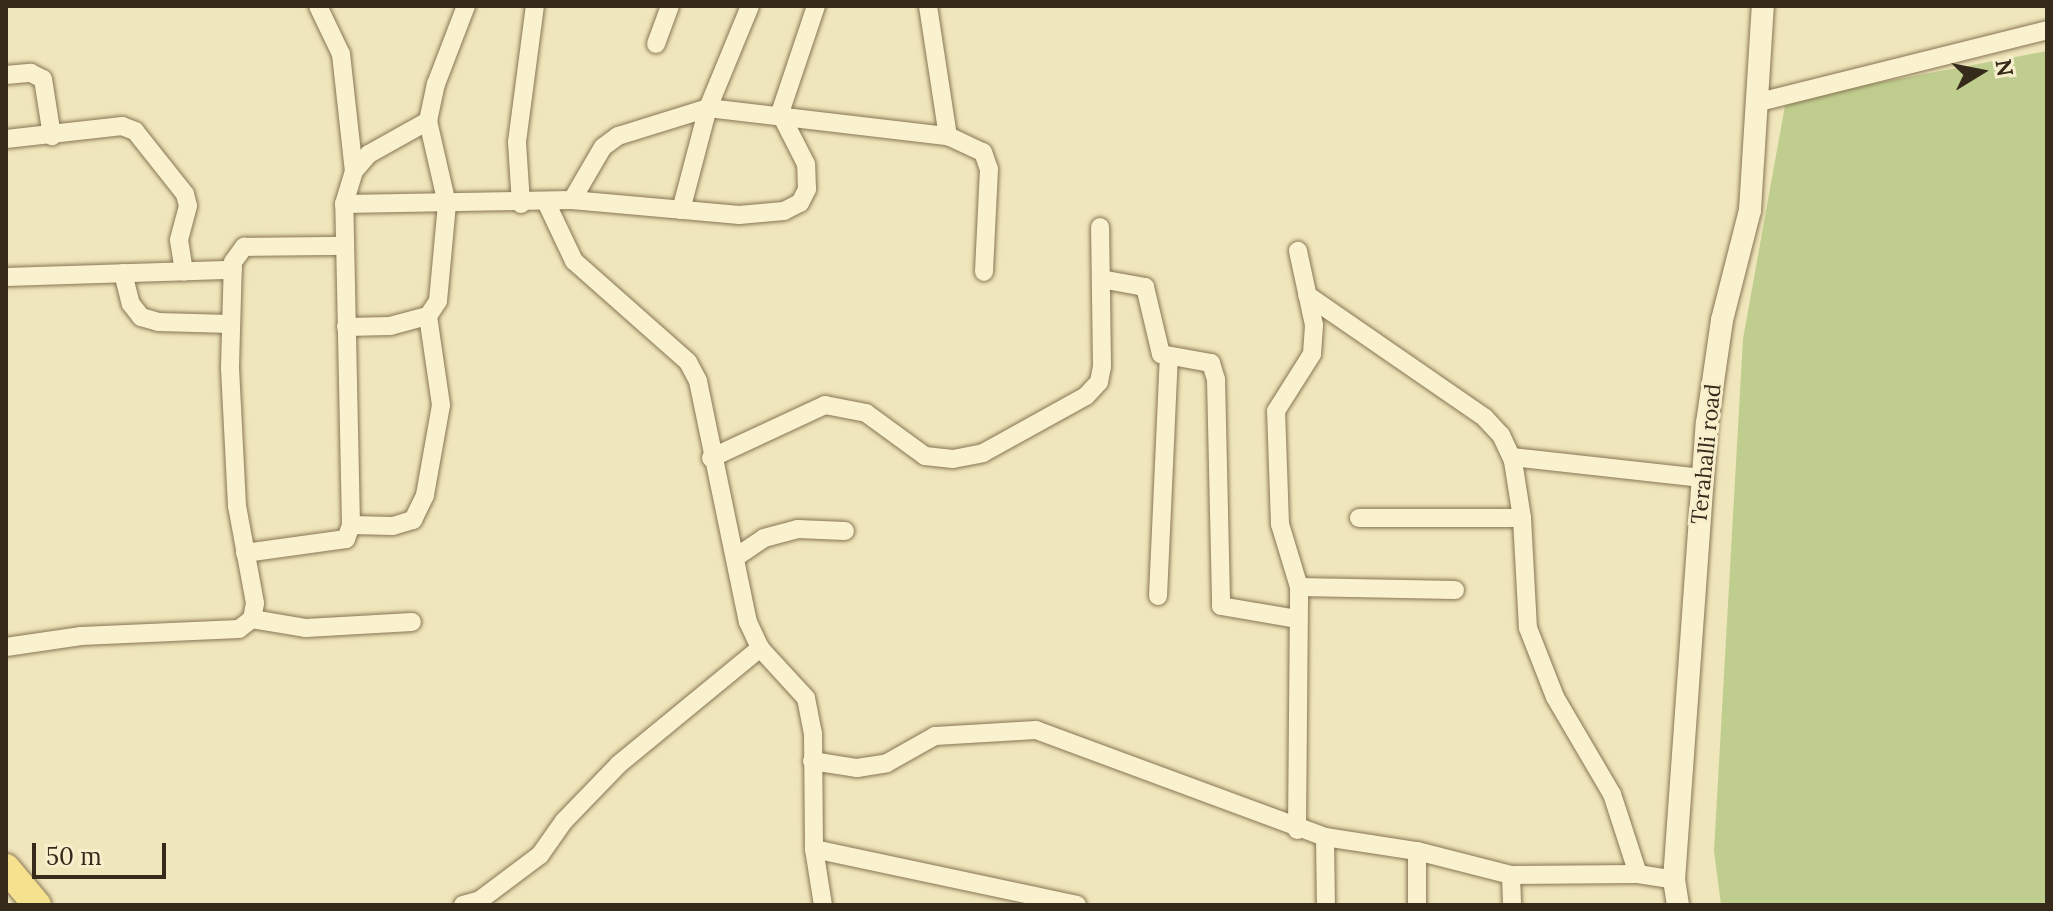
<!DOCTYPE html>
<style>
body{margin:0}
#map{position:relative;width:2053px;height:911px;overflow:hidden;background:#f0e6bb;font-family:Lora,serif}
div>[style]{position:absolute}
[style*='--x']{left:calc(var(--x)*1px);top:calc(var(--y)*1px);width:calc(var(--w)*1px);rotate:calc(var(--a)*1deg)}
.green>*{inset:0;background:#bfce8f}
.roads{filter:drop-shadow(0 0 2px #877554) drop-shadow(0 0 2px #877554)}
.minor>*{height:18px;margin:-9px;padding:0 9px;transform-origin:9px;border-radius:9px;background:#faf2ce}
.tertiary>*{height:22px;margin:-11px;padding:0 11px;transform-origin:11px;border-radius:11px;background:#faf2ce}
.primary>*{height:28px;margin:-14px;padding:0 14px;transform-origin:14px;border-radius:14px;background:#f6e18f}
span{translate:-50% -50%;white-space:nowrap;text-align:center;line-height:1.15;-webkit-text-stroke:6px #f7efcb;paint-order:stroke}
.street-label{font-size:22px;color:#362a1a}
.frame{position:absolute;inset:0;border:8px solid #362a1a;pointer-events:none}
.north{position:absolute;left:1941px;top:32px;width:80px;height:80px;-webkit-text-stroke:6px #f7efcb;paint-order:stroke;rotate:80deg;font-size:22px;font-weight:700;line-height:32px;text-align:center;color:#362a1a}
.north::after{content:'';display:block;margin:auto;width:28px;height:36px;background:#362a1a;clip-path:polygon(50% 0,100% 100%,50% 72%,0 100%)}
.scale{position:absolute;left:32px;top:843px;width:134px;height:36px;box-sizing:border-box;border:4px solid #362a1a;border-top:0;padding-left:10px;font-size:24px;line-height:28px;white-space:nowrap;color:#362a1a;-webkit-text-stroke:6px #f7efcb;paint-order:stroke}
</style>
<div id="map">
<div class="green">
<i style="clip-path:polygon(2047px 51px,2047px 905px,1721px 905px,1714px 851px,1743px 339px,1786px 100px)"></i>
</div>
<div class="roads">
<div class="minor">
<i style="--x:318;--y:6;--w:53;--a:64.4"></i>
<i style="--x:341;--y:54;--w:118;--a:83.7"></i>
<i style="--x:928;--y:6;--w:132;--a:81.3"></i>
<i style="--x:656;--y:44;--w:40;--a:-69.8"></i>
<i style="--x:6;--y:75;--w:25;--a:-5"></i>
<i style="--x:31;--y:73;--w:13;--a:27"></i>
<i style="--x:43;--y:79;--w:58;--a:81"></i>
<i style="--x:1759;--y:102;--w:297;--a:-14"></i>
<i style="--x:6;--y:139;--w:117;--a:-6.4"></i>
<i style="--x:122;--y:126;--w:14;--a:21"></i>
<i style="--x:135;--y:131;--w:80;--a:51.6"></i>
<i style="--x:185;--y:194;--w:12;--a:76"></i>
<i style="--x:188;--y:206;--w:35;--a:105"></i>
<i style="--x:179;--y:240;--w:32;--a:81"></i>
<i style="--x:572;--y:200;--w:61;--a:-59.7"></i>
<i style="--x:603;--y:147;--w:19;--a:-36"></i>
<i style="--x:618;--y:136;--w:94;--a:-17.3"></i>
<i style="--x:708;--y:108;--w:242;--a:6.7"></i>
<i style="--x:948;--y:136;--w:38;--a:25"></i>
<i style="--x:983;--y:152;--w:18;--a:71"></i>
<i style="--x:989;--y:169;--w:103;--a:92.8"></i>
<i style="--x:344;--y:204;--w:228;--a:-1"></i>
<i style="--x:572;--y:200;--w:168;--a:5.1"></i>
<i style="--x:739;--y:215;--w:45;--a:-5.1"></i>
<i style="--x:784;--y:211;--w:18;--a:-27"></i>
<i style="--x:800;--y:203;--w:16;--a:-63"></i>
<i style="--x:807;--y:189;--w:25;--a:-92"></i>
<i style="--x:806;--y:164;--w:57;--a:-117"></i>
<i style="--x:780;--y:113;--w:113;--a:-71.4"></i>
<i style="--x:521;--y:204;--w:62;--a:-93.7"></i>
<i style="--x:517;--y:142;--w:137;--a:-82.5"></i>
<i style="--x:547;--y:204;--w:63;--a:64.7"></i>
<i style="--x:574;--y:261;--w:152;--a:41.5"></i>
<i style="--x:688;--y:362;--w:21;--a:62"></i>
<i style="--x:698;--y:381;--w:246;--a:78.3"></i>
<i style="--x:748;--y:622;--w:29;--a:65"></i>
<i style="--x:760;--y:648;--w:68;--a:47.4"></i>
<i style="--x:806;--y:698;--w:36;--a:79"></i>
<i style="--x:813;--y:733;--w:116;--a:89.5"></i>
<i style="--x:814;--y:849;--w:57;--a:80.9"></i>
<i style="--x:681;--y:210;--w:106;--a:-75.2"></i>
<i style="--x:708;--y:108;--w:110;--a:-67.6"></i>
<i style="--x:123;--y:273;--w:32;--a:76"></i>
<i style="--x:131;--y:304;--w:16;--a:52"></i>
<i style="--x:141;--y:317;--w:18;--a:16"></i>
<i style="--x:158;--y:322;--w:73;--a:1.6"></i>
<i style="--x:6;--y:277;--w:227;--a:-1.8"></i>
<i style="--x:1101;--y:279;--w:45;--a:10.3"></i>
<i style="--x:1145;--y:287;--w:69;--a:76.6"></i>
<i style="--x:1161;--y:354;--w:51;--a:10.2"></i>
<i style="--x:1211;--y:363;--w:17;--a:73"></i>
<i style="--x:1216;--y:379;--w:227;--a:88.7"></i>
<i style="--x:1221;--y:606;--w:78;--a:9.6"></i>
<i style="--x:1307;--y:295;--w:216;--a:34.6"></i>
<i style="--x:1485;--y:418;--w:23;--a:47"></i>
<i style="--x:1501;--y:435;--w:29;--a:65"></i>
<i style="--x:1513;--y:461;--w:58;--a:81"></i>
<i style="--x:1522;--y:518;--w:110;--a:86.9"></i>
<i style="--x:1528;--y:628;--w:74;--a:68.6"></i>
<i style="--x:1555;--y:697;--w:113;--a:59.6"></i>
<i style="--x:1612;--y:794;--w:84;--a:72"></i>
<i style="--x:346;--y:327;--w:44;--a:-1.3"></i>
<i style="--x:390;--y:326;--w:39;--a:-15"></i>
<i style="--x:428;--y:316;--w:18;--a:-56"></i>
<i style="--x:438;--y:301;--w:97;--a:-84.7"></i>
<i style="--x:447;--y:204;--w:85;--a:-102.9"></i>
<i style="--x:428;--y:121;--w:38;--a:-78"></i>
<i style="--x:436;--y:84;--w:84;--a:-69"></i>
<i style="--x:1512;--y:457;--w:191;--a:6.3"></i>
<i style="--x:711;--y:458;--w:126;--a:-24.9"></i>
<i style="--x:825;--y:405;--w:42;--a:11"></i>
<i style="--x:866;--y:413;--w:73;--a:36.1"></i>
<i style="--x:925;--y:456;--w:28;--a:6"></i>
<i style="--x:953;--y:459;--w:31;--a:-11"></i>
<i style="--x:983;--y:453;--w:118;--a:-29"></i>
<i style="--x:1086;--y:396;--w:19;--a:-47"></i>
<i style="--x:1099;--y:382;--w:16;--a:-79"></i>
<i style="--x:1102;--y:366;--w:139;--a:-90.8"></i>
<i style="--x:1359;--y:518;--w:163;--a:0"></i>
<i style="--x:351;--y:525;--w:42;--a:1.4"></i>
<i style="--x:393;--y:526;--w:21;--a:-17"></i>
<i style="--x:413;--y:520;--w:28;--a:-64"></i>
<i style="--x:425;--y:495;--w:91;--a:-79.9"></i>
<i style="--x:441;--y:405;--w:90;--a:-98.3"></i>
<i style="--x:245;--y:553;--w:102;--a:-7.9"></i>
<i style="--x:346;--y:539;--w:15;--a:-70"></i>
<i style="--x:351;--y:525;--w:321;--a:-91.2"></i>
<i style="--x:344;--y:204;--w:34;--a:-73"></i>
<i style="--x:354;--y:171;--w:23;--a:-49"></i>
<i style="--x:369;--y:154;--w:68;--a:-29.2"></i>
<i style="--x:736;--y:557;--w:34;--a:-34"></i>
<i style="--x:764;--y:538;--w:35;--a:-15"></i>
<i style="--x:798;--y:529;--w:47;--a:2.4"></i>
<i style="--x:1299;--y:587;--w:156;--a:1.1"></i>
<i style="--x:1158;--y:596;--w:238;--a:-87.4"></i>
<i style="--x:252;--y:619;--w:55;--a:9.5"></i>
<i style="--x:306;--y:628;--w:106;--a:-3.2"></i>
<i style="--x:6;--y:647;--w:76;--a:-8.3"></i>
<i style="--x:81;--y:636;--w:158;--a:-2.5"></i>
<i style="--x:239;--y:629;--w:16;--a:-38"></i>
<i style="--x:252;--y:619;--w:16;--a:-79"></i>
<i style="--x:255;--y:603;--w:99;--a:-100.5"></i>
<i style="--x:237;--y:506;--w:139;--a:-92.9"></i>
<i style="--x:230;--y:367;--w:105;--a:-88.4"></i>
<i style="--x:233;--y:262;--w:19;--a:-54"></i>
<i style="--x:244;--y:247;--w:100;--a:-0.6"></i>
<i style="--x:812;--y:761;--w:46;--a:8.8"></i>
<i style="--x:857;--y:768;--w:30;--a:-9"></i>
<i style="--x:887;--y:763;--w:55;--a:-29.4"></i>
<i style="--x:935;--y:736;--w:101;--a:-3.4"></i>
<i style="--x:1036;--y:730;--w:308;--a:20.3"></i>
<i style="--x:1325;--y:837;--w:93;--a:8.7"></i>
<i style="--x:1417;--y:851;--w:97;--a:14.3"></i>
<i style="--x:1511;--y:875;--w:127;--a:-0.5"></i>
<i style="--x:1638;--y:874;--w:36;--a:9"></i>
<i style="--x:1297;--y:830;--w:243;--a:-89.5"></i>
<i style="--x:1299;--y:587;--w:66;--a:-106.8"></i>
<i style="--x:1280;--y:524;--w:113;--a:-92"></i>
<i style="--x:1276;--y:411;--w:67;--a:-57.7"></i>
<i style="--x:1312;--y:354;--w:29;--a:-86"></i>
<i style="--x:1314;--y:325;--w:76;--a:-102.2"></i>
<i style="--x:1325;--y:837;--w:68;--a:89.2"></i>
<i style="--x:814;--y:849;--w:269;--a:12"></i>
<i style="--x:1511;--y:875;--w:30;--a:88"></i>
<i style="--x:463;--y:905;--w:18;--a:-16"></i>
<i style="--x:480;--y:900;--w:75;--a:-36.9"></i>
<i style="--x:540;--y:855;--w:42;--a:-54.8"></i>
<i style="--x:564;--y:821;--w:79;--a:-46"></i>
<i style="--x:619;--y:764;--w:183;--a:-39.4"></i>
<i style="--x:1417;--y:905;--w:54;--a:-90"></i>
</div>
<div class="tertiary">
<i style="--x:1678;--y:905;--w:25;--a:-99"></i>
<i style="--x:1674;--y:880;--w:458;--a:-85.9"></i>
<i style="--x:1707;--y:423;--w:104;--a:-81.7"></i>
<i style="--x:1722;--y:320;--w:114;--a:-75.7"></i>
<i style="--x:1750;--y:210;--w:204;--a:-86.4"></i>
</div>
<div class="primary">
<i style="--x:6;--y:868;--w:48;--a:50"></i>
</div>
</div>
<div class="street-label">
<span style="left:1706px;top:454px;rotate:-84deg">Terahalli road</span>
</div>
<div class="frame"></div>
<div class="north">N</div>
<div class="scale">50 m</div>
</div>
